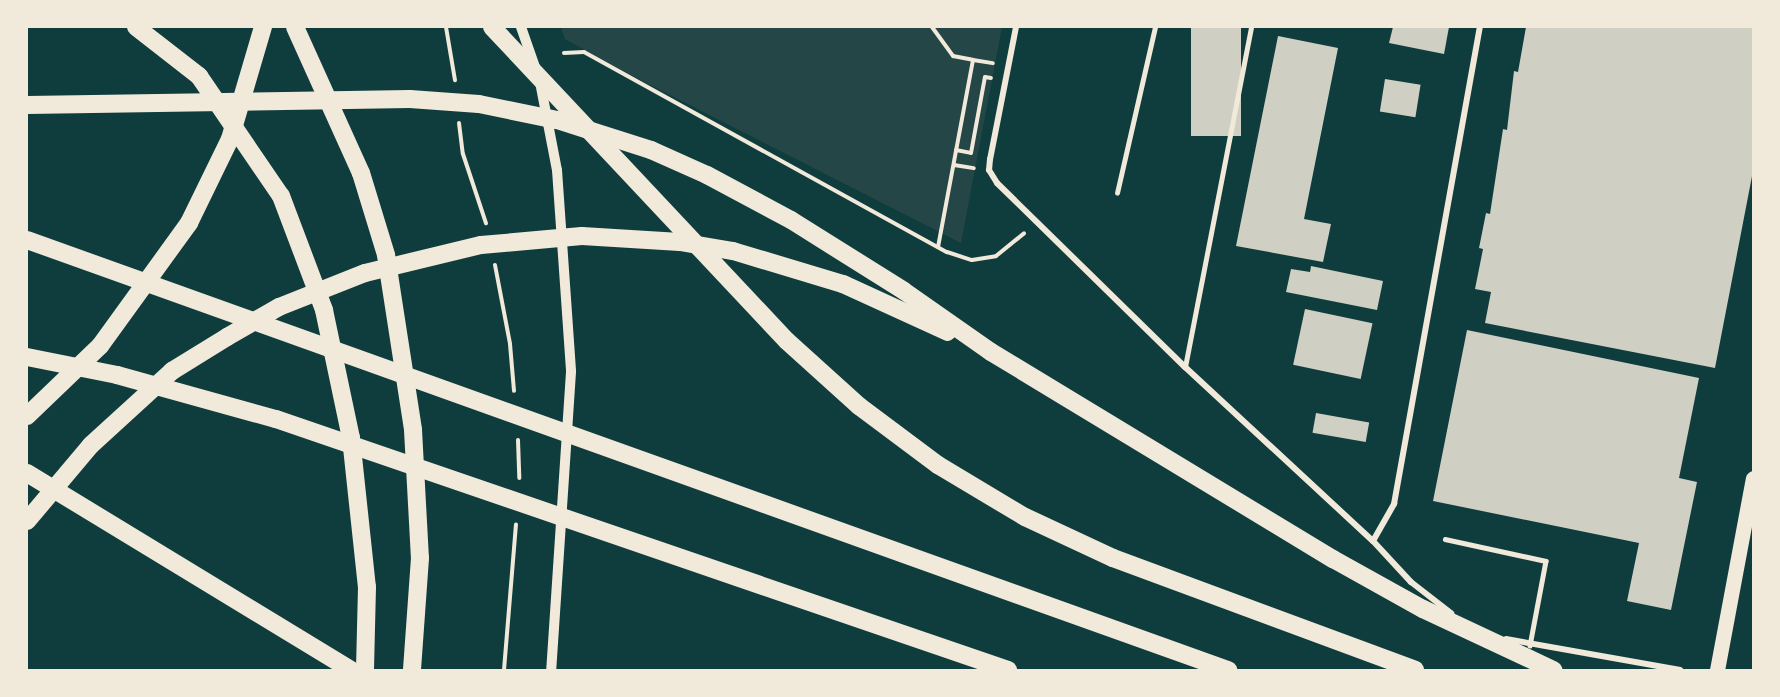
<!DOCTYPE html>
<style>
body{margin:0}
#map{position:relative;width:1780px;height:697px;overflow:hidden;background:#0f3d3e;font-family:Poppins,sans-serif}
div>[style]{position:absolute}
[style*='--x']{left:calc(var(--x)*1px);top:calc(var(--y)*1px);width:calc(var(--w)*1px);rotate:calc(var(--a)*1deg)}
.green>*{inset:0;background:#244646}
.building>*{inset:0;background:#cfcfc3;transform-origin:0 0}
.path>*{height:4px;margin:-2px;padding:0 2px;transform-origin:2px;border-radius:2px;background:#f1e9da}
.service>*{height:4.5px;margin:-2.25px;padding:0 2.25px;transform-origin:2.25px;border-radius:2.25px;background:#f1e9da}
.minor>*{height:6px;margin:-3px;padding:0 3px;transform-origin:3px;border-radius:3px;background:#f1e9da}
.tertiary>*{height:10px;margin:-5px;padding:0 5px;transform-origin:5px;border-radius:5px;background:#f1e9da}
.primary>*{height:15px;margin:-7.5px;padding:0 7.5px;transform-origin:7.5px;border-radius:7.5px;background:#f1e9da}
.motorway>*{height:18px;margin:-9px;padding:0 9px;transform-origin:9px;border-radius:9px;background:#f1e9da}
span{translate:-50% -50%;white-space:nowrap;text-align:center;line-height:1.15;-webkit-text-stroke:6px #f1e9da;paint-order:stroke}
.frame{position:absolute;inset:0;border:28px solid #f1e9da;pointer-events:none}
</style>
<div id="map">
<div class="green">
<i style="clip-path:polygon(561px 27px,1002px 27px,961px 243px,619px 69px,565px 39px)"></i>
</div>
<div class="building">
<i style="left:1191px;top:27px;width:50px;height:109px"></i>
<i style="clip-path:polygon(1393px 27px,1449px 27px,1444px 54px,1389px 43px)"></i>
<i style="clip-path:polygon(1526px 27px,1753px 27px,1753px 171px,1715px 368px,1485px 323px,1491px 292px,1475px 289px,1483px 249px,1479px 248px,1486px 213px,1490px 214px,1503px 129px,1507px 130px,1514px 71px,1518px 72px)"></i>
<i style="clip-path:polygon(1278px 36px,1338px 48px,1304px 219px,1331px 224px,1323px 262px,1236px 246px)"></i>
<i style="left:1385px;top:79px;width:36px;height:33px;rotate:9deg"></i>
<i style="clip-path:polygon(1311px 266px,1383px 281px,1377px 310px,1286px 292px,1291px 269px,1310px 272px)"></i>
<i style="left:1305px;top:309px;width:69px;height:57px;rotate:12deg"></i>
<i style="clip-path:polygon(1467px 330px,1699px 378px,1679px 478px,1697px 482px,1671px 610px,1627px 601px,1639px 543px,1433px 501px)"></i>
<i style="left:1316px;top:413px;width:54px;height:20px;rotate:10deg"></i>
</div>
<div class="path">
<i style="--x:446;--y:27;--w:54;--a:80.4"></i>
<i style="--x:932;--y:27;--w:36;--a:54"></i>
<i style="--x:953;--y:56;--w:20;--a:11"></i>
<i style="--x:973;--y:60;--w:190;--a:100.6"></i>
<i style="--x:564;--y:53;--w:20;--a:-3"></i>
<i style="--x:584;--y:52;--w:414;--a:28.9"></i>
<i style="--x:947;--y:252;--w:26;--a:18"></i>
<i style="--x:972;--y:260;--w:24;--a:-9"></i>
<i style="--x:996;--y:256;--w:36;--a:-39"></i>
<i style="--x:973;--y:60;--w:20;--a:9"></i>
<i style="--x:459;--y:123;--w:31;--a:83"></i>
<i style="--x:463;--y:154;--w:73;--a:71.6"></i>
<i style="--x:956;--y:150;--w:15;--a:11"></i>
<i style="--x:971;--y:153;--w:77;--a:-79.6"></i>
<i style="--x:985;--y:77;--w:6;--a:9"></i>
<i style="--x:954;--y:165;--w:20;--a:9"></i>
<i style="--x:495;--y:265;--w:80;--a:79.2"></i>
<i style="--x:510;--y:344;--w:47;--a:85.1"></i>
<i style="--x:518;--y:440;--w:38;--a:88"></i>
<i style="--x:504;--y:670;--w:146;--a:-85.3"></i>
</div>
<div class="service">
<i style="--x:1117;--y:193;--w:170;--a:-77.1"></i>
<i style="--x:1185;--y:367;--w:346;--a:-79"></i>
<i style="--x:1445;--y:539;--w:103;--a:12.3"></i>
<i style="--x:1546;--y:561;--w:86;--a:100.7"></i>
</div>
<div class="minor">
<i style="--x:1016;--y:27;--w:135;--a:101.1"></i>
<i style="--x:990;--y:159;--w:11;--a:95"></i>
<i style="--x:989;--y:170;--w:15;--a:58"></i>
<i style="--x:997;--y:183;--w:263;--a:44.4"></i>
<i style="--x:1185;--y:367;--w:256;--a:42.8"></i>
<i style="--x:1373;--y:541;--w:56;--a:47.2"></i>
<i style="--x:1411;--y:582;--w:51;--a:37.8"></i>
<i style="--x:1373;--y:541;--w:43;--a:-60.4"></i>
<i style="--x:1394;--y:504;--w:485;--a:-79.8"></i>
<i style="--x:1506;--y:639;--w:177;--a:10.1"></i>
</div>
<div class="tertiary">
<i style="--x:521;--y:27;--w:42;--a:70.7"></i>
<i style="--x:540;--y:82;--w:90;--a:79.1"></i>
<i style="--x:557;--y:170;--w:202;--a:86"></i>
<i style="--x:571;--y:372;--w:299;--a:93.8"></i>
</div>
<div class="primary">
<i style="--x:1717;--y:670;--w:195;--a:-79.4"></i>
</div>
<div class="motorway">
<i style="--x:136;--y:27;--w:80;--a:37.9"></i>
<i style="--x:199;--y:76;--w:145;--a:55.7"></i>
<i style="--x:281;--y:196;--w:122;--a:69.3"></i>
<i style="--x:324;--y:310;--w:131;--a:78.1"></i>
<i style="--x:351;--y:438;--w:150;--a:83.9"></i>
<i style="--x:367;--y:587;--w:83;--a:91.4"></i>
<i style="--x:295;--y:27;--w:160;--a:65.7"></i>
<i style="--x:361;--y:173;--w:86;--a:73"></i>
<i style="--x:386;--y:255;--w:177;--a:81.2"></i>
<i style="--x:413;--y:430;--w:128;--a:86.9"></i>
<i style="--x:420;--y:558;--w:112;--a:94.1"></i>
<i style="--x:492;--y:27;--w:431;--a:46.8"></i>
<i style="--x:787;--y:341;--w:97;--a:42.1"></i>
<i style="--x:859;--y:406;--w:99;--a:36.8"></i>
<i style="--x:938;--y:465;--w:101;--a:30.9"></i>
<i style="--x:1025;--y:517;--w:97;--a:25"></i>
<i style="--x:1113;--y:558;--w:322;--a:20.3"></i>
<i style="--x:27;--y:105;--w:383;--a:-0.9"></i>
<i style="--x:410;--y:99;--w:69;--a:4.1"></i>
<i style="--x:479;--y:104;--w:80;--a:11.6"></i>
<i style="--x:557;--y:120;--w:99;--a:17.7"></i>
<i style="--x:651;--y:150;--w:61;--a:24.1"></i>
<i style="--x:707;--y:175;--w:95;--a:28.2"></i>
<i style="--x:791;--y:220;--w:133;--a:32.1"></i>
<i style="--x:904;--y:291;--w:106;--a:35"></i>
<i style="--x:991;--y:352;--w:400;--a:31.2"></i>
<i style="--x:1333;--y:559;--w:103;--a:29.1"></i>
<i style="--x:1423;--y:609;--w:144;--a:25.1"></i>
<i style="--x:27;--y:240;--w:1276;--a:19.7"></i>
<i style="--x:27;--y:357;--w:92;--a:11.3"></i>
<i style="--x:117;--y:375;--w:165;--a:15.5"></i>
<i style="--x:276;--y:419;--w:774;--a:18.93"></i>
<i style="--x:27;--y:416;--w:101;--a:-43.8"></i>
<i style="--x:100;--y:346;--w:152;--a:-54.1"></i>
<i style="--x:189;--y:223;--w:93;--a:-64"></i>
<i style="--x:230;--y:139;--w:117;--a:-73.6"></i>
<i style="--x:27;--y:473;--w:379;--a:31.3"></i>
<i style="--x:27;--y:521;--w:99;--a:-49.9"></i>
<i style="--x:91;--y:445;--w:110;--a:-42.4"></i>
<i style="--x:172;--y:371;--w:65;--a:-31.7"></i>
<i style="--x:227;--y:337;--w:60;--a:-30"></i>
<i style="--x:279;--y:307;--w:92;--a:-21.6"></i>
<i style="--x:365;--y:273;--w:119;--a:-13.6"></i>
<i style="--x:481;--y:245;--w:101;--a:-5.1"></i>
<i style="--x:582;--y:236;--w:98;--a:3.5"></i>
<i style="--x:680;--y:242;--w:54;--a:9.6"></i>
<i style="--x:733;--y:251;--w:115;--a:16.7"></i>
<i style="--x:843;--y:284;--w:115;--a:24.6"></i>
</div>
<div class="frame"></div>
</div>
